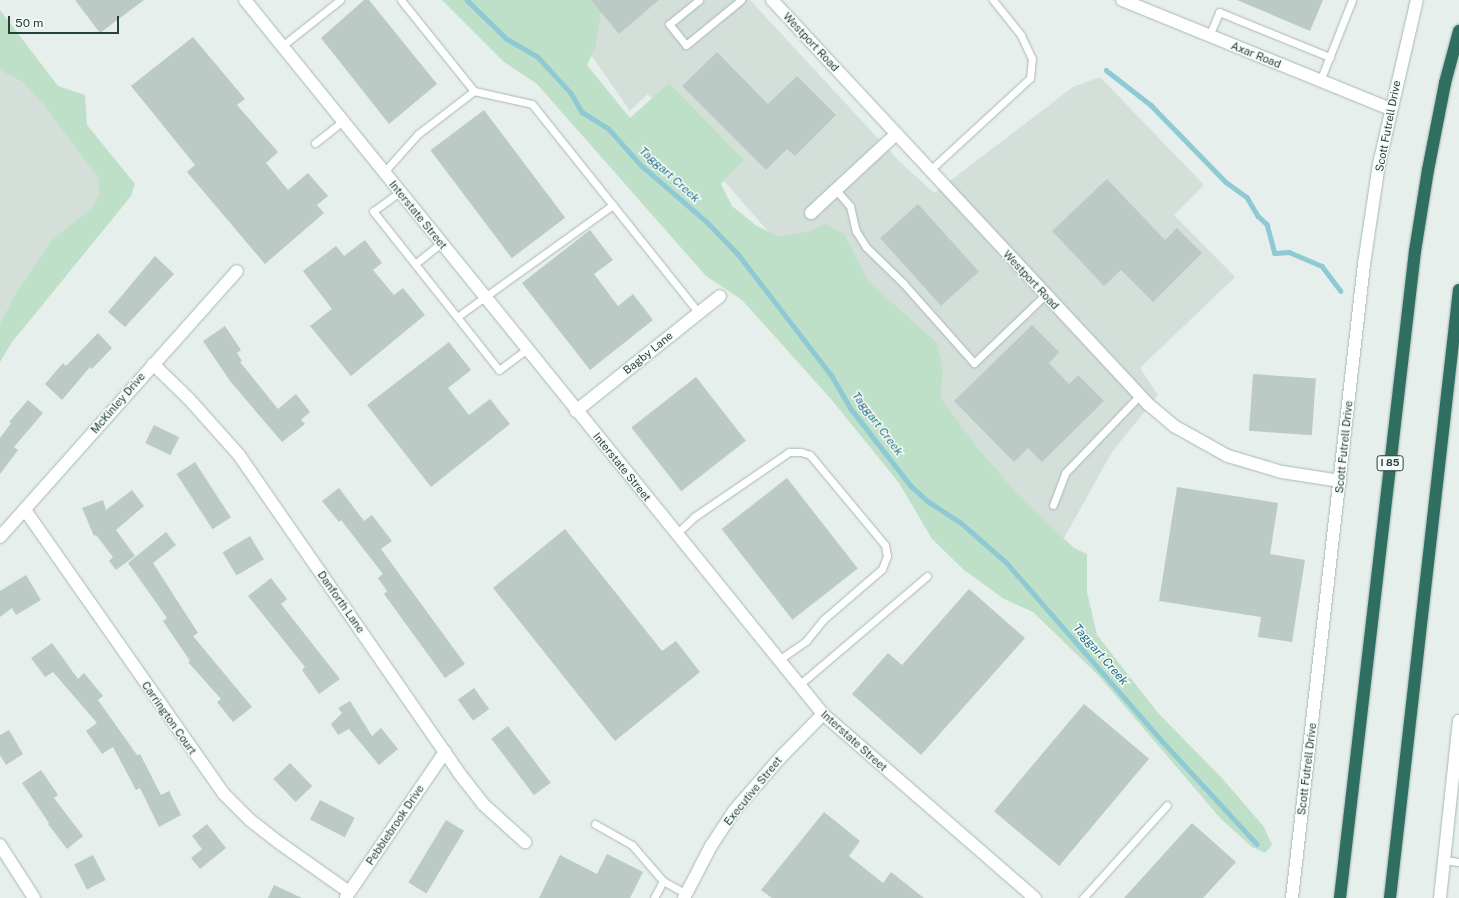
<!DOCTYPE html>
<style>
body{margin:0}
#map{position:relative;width:1459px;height:898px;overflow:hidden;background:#e6efeb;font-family:"Public Sans",sans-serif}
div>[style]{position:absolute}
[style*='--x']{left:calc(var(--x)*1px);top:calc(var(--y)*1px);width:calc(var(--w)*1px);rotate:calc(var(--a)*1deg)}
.built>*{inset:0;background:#d4dfda}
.green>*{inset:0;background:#bfe0c8}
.stream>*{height:4.5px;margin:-2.25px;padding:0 2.25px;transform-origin:2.25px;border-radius:2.25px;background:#8ec9d4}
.building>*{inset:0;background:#bbcac4;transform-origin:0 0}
.roads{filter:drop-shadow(0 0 1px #a8b8b2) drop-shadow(0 0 1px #a8b8b2)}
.service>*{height:7px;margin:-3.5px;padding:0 3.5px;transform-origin:3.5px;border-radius:3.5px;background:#fff}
.minor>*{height:12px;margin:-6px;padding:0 6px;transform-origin:6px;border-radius:6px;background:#fff}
.tertiary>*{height:12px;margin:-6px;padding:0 6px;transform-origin:6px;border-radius:6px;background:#fff}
.motorway>*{height:12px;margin:-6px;padding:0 6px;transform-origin:6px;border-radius:6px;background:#2f6f62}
span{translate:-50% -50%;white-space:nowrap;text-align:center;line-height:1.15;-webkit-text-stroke:3px #f7fbf9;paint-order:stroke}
.shield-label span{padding:1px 3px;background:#f7fbf9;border:1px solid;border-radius:3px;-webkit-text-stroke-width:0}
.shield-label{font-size:10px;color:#24423a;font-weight:700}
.street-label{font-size:11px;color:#24423a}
.water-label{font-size:12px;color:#1c6f80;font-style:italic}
.scale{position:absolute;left:8px;top:16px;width:111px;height:18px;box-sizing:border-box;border:2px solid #24423a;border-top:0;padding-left:5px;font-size:12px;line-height:14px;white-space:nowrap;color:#24423a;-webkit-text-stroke:3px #f7fbf9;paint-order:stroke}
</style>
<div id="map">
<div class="built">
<i style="clip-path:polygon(553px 0,750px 0,899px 161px,934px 193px,1073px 87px,1100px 77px,1204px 185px,1174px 215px,1235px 277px,1140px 368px,1158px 395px,1112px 452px,1058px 549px,793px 260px,648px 94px,630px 111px)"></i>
<i style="clip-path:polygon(0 19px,126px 202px,0 357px)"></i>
</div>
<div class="green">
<i style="clip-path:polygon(442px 0,591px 0,601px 12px,596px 46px,587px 65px,630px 118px,669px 83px,744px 160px,721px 184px,732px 206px,757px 226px,780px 237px,809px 231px,826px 224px,844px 234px,868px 281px,937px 343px,943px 367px,940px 397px,976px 446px,1020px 497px,1074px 548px,1087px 554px,1087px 592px,1097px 635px,1158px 713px,1221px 777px,1264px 827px,1272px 845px,1265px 853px,1252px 847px,1221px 819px,1098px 675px,1033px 612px,1004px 599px,964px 570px,932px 539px,899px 483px,831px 399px,742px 300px,706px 276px,537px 84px,504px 62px)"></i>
<i style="clip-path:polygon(0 10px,58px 86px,85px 95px,87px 125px,135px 184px,131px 196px,12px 342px,0 362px,0 324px,16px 293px,52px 240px,92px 208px,99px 195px,98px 178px,43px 104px,23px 82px,0 70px)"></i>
</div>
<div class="stream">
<i style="--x:467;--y:0;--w:56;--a:44.3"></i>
<i style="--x:507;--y:39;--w:34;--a:30"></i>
<i style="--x:537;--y:56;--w:50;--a:47.4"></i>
<i style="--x:571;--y:93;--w:22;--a:60"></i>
<i style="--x:582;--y:112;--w:31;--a:32"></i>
<i style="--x:608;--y:128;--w:50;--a:48.3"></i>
<i style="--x:641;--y:165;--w:87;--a:40.8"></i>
<i style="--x:707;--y:222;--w:45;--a:45.9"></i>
<i style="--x:738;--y:254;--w:154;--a:52.4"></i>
<i style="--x:832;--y:376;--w:39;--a:60"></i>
<i style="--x:852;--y:410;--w:96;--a:52.2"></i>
<i style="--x:911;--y:486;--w:24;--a:42"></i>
<i style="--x:929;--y:502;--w:37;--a:33"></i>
<i style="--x:960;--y:522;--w:61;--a:41"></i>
<i style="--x:1006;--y:562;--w:240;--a:48.9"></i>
<i style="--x:1164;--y:743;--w:137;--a:47.4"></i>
<i style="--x:1106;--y:70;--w:57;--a:37.9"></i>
<i style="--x:1151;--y:105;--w:107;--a:45.8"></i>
<i style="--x:1226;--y:182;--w:26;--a:36"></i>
<i style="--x:1247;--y:197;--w:22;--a:60"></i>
<i style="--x:1258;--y:216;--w:12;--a:42"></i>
<i style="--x:1267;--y:224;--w:30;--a:75"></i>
<i style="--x:1275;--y:253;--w:14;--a:-4"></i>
<i style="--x:1289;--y:252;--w:36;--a:23"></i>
<i style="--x:1322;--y:266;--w:31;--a:53"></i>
</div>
<div class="building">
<i style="clip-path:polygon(75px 0,144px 0,100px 33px)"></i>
<i style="clip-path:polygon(364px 0,369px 0,437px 84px,389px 124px,321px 38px)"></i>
<i style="clip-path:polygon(591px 0,659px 0,619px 34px)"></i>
<i style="clip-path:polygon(1237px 0,1323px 0,1310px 31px)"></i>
<i style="clip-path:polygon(193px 37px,245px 99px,237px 105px,278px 152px,266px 163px,288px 190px,308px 173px,328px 196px,317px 205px,324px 213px,265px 264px,187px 172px,195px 165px,131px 86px)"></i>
<i style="clip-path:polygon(717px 52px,768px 104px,797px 76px,836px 115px,795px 156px,787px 149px,766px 170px,682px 86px)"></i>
<i style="left:484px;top:110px;width:135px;height:67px;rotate:53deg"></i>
<i style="clip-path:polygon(1107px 179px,1165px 240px,1177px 228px,1202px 253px,1153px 302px,1121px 270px,1104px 286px,1052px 231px)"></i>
<i style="left:918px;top:204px;width:91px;height:51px;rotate:48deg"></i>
<i style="clip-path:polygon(590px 230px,613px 260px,594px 274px,618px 306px,633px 294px,653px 320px,590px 370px,522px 283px)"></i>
<i style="clip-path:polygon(365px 240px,382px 263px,373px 270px,394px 295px,403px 288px,425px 315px,351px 376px,310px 326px,332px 309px,303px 271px,336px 246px,344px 256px)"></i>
<i style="clip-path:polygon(155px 256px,174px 274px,125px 327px,108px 312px)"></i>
<i style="clip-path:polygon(1032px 325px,1059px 352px,1049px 363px,1069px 384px,1078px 375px,1104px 401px,1042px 462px,1028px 448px,1014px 462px,954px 401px)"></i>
<i style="clip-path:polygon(225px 326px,241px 350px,237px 353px,242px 361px,240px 362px,278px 409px,296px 394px,310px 412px,301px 420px,305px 424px,282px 442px,230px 381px,203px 341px)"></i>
<i style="clip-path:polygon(98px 333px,112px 348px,92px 369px,90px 367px,62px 400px,45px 384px,63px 363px,66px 366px)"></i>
<i style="clip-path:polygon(449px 342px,471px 370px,448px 388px,469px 415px,490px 399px,510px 424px,431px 487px,367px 405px)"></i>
<i style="left:1253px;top:374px;width:63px;height:57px;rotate:4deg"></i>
<i style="left:696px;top:377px;width:81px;height:82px;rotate:52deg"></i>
<i style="clip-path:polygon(28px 400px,43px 413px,14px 447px,18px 450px,0 474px,0 438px,11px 423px,9px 422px)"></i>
<i style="left:154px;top:425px;width:28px;height:20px;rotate:26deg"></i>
<i style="left:195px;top:462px;width:66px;height:22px;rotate:57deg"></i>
<i style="left:787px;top:478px;width:115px;height:83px;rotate:52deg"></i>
<i style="clip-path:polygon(1177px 487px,1278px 503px,1270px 554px,1305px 560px,1292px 642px,1258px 637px,1261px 617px,1159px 601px)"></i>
<i style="clip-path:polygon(339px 488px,364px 521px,372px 515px,392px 541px,381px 549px,465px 664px,445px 678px,384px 594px,387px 591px,378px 578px,383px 574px,341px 520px,339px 522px,322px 501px)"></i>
<i style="clip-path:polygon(132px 490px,144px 506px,116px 530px,135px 556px,116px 570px,109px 561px,113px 557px,96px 535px,94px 536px,82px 508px,103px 500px,106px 510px)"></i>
<i style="clip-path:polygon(565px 529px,662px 651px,676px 641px,700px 672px,615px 741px,493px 588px)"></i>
<i style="clip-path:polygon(166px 532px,176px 545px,153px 563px,198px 633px,193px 636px,252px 707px,233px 722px,217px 702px,221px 699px,188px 662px,190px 661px,163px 621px,167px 618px,128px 563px)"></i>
<i style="left:250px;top:536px;width:27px;height:32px;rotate:59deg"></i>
<i style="clip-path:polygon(26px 575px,41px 600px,16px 615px,12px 608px,0 617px,0 591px)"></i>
<i style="clip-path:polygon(271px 578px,287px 599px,281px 604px,340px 679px,319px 694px,302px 670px,305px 667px,248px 596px)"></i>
<i style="clip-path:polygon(969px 589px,1025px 638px,921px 755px,852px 694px,888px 653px,902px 665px)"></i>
<i style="clip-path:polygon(52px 643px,78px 679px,84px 673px,103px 696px,98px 700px,137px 755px,140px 754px,161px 795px,169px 791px,181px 815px,159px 827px,140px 788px,136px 790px,113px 747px,102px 754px,86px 731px,97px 723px,53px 672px,45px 677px,31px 658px)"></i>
<i style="left:474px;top:688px;width:26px;height:20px;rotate:54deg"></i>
<i style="clip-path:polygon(350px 701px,372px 736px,381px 728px,398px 749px,379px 765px,349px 729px,338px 735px,331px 724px,342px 713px,338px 708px)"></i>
<i style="left:1084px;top:704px;width:85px;height:140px;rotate:40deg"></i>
<i style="left:508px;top:726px;width:71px;height:21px;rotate:53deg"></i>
<i style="clip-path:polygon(9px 730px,23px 754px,6px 765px,0 755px,0 735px)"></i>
<i style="left:290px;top:763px;width:32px;height:23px;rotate:46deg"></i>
<i style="clip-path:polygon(41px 770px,58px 795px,54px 798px,83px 836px,67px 849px,48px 824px,49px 823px,22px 783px)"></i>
<i style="left:320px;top:800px;width:39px;height:22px;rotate:27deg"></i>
<i style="clip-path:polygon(824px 812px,860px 841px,849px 856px,883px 883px,891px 872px,924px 898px,772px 898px,761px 890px)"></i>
<i style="left:446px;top:820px;width:21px;height:73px;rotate:31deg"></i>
<i style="clip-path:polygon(1192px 823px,1236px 862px,1203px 898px,1124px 898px)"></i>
<i style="clip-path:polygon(207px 824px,226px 848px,200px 869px,191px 858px,202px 849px,192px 836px)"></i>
<i style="clip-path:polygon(607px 854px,643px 872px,630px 898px,539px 898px,560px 855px,597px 874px)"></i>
<i style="left:93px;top:855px;width:28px;height:21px;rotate:63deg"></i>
<i style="clip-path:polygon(274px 885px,302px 898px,268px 898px)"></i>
</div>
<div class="roads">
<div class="service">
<i style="--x:401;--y:0;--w:117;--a:51.3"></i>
<i style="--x:474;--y:91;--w:59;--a:12.6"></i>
<i style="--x:532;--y:104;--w:268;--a:51.4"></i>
<i style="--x:699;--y:0;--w:38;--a:141"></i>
<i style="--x:669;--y:24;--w:27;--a:51"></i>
<i style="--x:686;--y:45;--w:71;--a:-39.3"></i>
<i style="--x:1209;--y:36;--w:26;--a:-67"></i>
<i style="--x:1219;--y:12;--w:120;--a:22.1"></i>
<i style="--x:282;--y:46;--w:74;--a:-38.4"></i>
<i style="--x:1320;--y:81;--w:87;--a:-68.4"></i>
<i style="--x:315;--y:143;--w:36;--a:-38"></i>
<i style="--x:929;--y:171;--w:137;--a:-42.6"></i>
<i style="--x:1030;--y:78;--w:19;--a:-84"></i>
<i style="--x:1032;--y:59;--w:26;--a:-115"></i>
<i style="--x:1021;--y:35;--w:45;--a:-128.7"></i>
<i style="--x:384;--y:172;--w:51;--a:-48.2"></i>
<i style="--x:418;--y:134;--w:71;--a:-37.5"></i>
<i style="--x:836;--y:190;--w:21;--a:49"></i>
<i style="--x:850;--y:206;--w:26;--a:77"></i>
<i style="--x:856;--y:231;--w:19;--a:58"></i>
<i style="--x:866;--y:247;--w:52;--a:44.2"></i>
<i style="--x:903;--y:283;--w:107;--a:48.4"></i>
<i style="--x:974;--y:363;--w:98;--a:-43.8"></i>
<i style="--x:401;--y:191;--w:34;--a:144"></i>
<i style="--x:373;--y:211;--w:203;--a:51.6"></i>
<i style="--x:499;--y:370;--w:35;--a:-37"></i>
<i style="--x:415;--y:264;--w:33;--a:-39"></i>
<i style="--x:457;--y:317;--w:192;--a:-35.7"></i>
<i style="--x:1053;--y:505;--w:34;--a:-69"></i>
<i style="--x:1065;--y:473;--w:108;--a:-46.1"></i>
<i style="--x:676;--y:534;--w:25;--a:-43"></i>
<i style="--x:694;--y:517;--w:115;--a:-34.4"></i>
<i style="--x:789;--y:452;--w:12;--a:0"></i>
<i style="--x:801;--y:452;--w:9;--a:18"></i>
<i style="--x:810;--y:455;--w:117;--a:50.2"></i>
<i style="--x:885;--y:545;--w:11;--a:80"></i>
<i style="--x:887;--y:556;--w:14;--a:111"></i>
<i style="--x:882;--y:569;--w:78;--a:139.2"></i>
<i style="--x:823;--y:620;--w:27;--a:129"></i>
<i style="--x:806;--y:641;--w:33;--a:145"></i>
<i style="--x:799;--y:685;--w:168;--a:-40.4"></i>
<i style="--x:595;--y:824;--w:43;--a:29.6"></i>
<i style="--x:632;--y:845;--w:48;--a:49.3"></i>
<i style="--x:1444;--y:860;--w:15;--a:8"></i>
<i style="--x:654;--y:898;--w:19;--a:-62"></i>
<i style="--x:663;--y:881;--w:26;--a:29"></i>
<i style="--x:1083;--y:898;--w:125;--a:-47.9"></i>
</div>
<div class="minor">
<i style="--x:245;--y:0;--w:919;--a:51.01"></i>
<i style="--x:823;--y:714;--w:281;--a:41"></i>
<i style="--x:772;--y:0;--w:552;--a:47.06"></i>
<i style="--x:1148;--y:404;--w:34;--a:40"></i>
<i style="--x:1174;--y:426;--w:62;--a:29.1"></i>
<i style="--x:1228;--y:456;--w:56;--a:16.5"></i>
<i style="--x:1282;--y:472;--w:59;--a:8.8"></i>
<i style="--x:1122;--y:0;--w:290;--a:22.1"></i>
<i style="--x:811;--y:213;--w:116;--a:-42.9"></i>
<i style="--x:153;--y:364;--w:50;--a:44.2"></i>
<i style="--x:189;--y:399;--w:75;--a:48.2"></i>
<i style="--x:239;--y:455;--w:387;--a:55.3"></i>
<i style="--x:459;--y:773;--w:39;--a:52"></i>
<i style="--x:483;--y:804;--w:57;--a:42.1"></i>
<i style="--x:576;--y:411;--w:184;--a:-38.6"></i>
<i style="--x:25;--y:510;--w:345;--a:55"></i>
<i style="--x:223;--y:793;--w:38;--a:45"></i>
<i style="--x:250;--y:820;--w:39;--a:38"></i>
<i style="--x:281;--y:844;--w:83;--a:35.2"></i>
<i style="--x:0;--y:537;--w:356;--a:-48.3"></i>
<i style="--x:346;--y:897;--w:176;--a:-55.7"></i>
<i style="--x:684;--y:898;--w:59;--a:-62.6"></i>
<i style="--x:711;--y:846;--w:42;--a:-56.7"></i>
<i style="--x:734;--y:811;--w:69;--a:-49.1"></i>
<i style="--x:779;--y:759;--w:63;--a:-45.6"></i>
</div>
<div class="tertiary">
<i style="--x:0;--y:845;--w:63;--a:57.3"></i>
<i style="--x:1292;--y:898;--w:638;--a:-83.52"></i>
<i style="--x:1364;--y:264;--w:101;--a:-81.5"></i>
<i style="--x:1379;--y:164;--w:168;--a:-77"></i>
<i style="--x:1440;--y:898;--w:178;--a:-83.9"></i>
</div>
<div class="motorway">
<i style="--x:1340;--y:898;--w:651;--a:-83.39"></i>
<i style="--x:1415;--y:251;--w:82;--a:-80.9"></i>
<i style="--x:1428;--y:170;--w:89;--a:-78.9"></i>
<i style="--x:1445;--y:83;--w:54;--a:-74.9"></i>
<i style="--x:1390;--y:898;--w:612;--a:-83.53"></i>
</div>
</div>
<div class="shield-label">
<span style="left:1390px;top:463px">I 85</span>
</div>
<div class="street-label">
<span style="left:811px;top:42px;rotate:47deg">Westport Road</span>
<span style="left:1256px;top:55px;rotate:22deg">Axar Road</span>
<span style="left:1388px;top:126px;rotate:-79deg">Scott Futrell Drive</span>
<span style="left:418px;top:215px;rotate:51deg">Interstate Street</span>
<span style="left:1031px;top:280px;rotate:47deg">Westport Road</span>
<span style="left:648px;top:353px;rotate:-39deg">Bagby Lane</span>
<span style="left:118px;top:403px;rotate:-49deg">McKinley Drive</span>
<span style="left:1344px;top:447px;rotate:-84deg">Scott Futrell Drive</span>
<span style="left:622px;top:467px;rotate:51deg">Interstate Street</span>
<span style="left:341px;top:602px;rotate:55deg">Danforth Lane</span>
<span style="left:169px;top:718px;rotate:55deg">Carrington Court</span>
<span style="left:854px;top:741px;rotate:42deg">Interstate Street</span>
<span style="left:1307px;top:769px;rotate:-83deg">Scott Futrell Drive</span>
<span style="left:753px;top:791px;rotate:-51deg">Executive Street</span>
<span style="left:395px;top:825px;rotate:-56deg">Pebblebrook Drive</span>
</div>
<div class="water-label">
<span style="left:669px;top:175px;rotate:42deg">Taggart Creek</span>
<span style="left:877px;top:424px;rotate:53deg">Taggart Creek</span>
<span style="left:1100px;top:655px;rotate:49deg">Taggart Creek</span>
</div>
<div class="scale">50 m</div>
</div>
